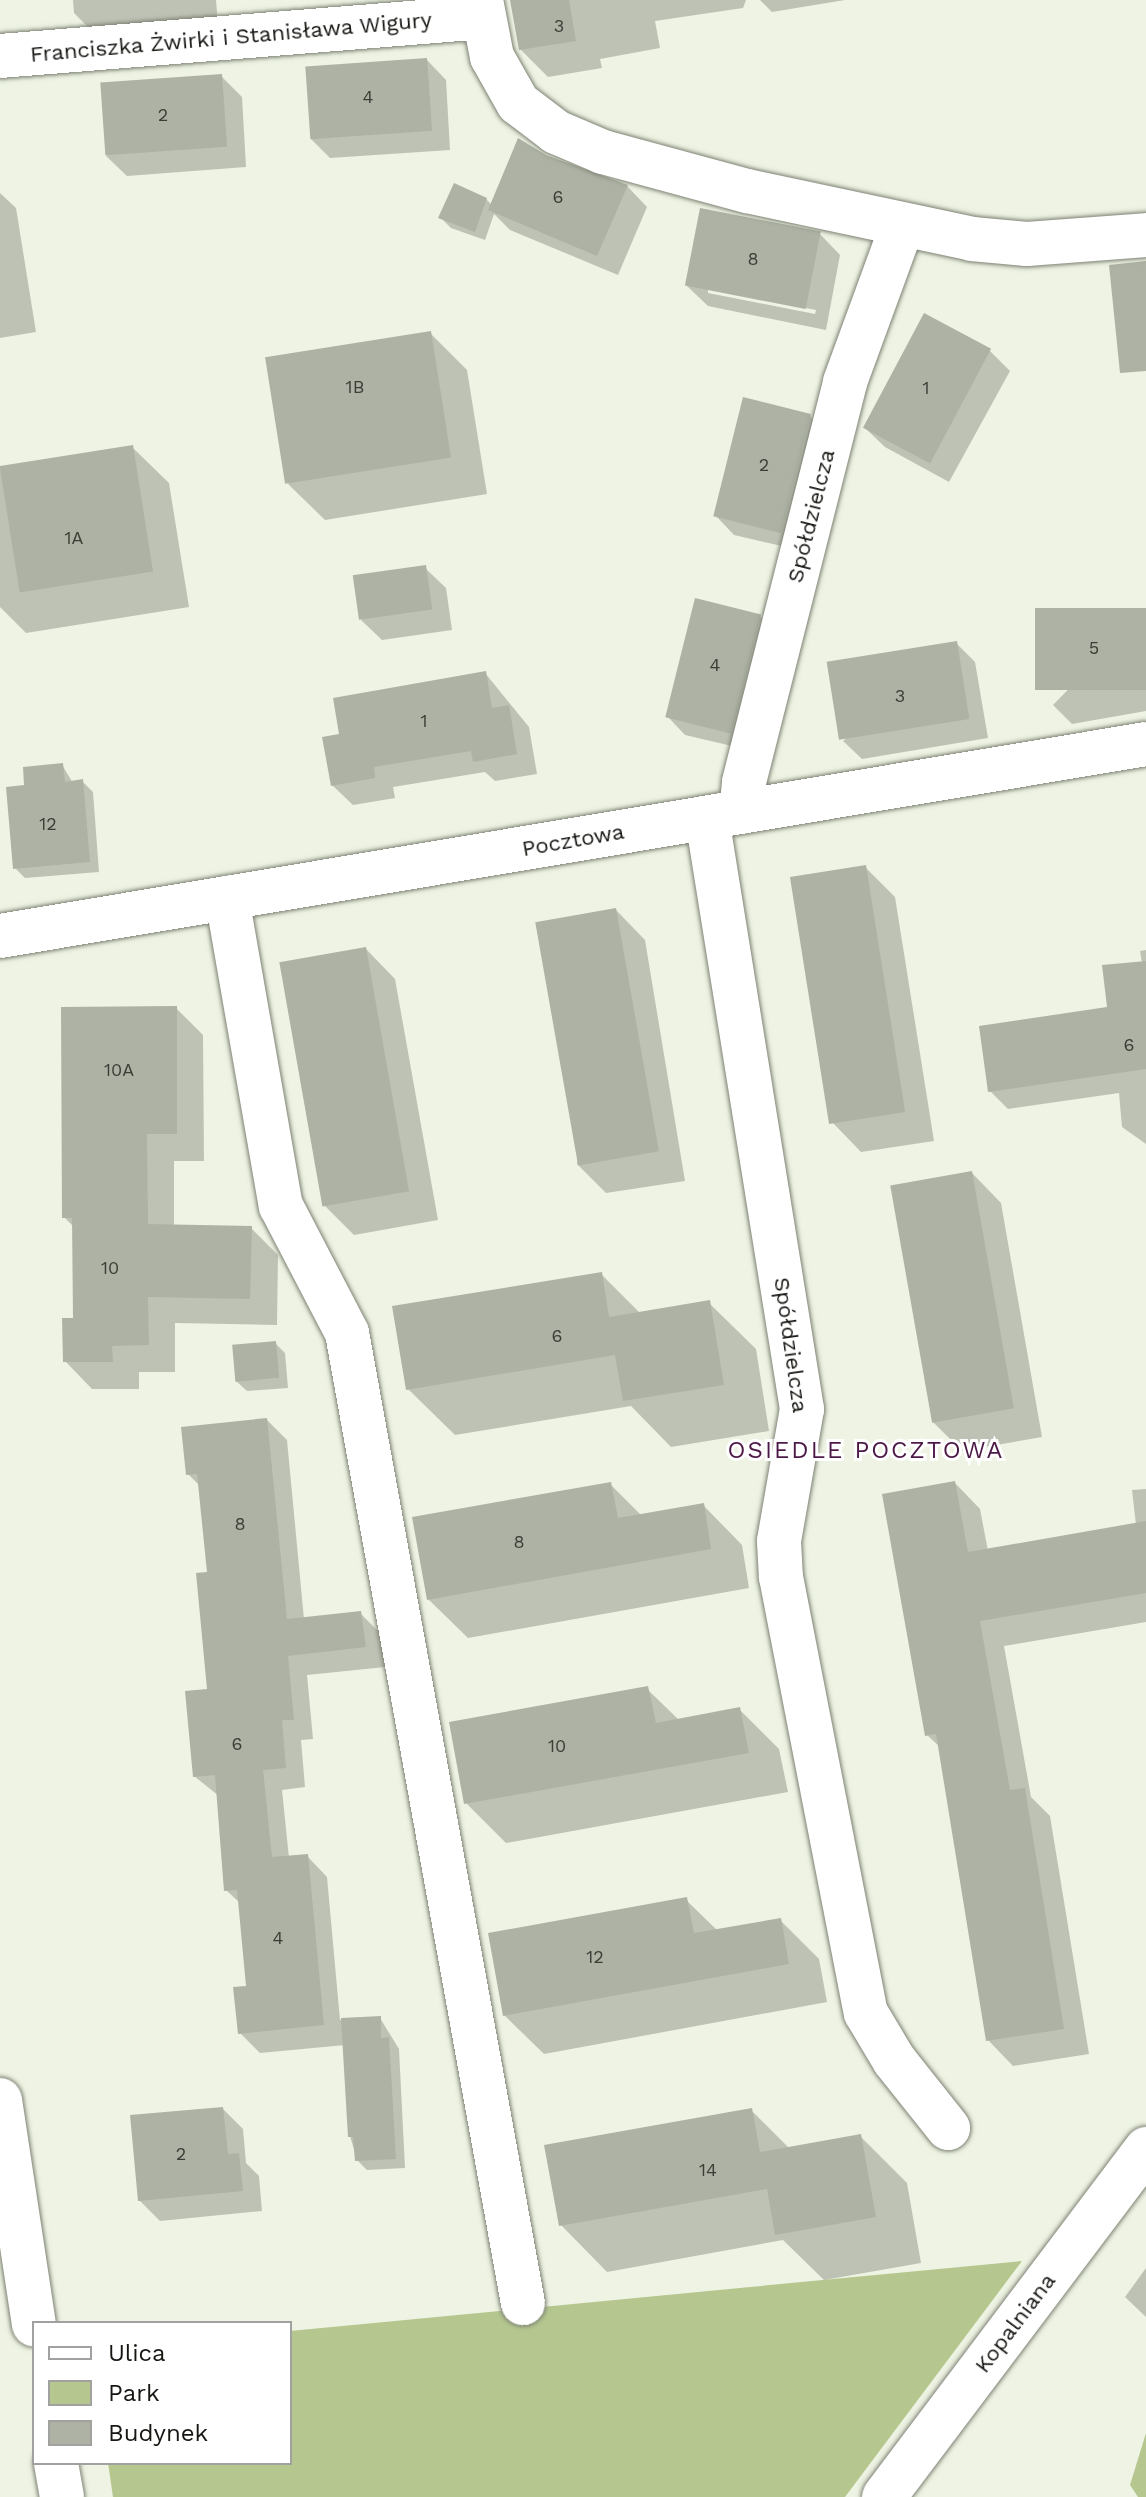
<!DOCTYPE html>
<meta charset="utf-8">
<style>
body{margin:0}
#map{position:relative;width:1146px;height:2497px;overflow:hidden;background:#eef3e3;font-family:"Work Sans",sans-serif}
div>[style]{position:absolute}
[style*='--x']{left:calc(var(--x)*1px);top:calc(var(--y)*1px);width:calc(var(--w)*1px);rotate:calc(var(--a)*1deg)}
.green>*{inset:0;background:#b5c78f}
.shadow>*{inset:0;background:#0003}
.building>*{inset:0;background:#adb2a4;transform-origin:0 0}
.roads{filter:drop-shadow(0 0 2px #7d8274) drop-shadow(0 0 2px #7d8274)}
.street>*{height:44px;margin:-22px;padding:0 22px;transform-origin:22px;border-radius:22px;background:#fff}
.secondary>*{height:44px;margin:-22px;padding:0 22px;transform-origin:22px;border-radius:22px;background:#fff}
span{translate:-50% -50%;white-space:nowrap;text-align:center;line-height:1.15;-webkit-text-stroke:6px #fff;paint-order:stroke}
.number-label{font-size:18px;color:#3b3e36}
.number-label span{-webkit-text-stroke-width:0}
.street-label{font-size:22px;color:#151712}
.neighbourhood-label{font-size:24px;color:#4c1947;letter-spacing:2px}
.legend{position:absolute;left:32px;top:2321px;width:260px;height:144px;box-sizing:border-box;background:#fff;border:2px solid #a1a2a0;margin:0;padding:10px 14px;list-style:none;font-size:24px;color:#151712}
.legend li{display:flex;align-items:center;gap:16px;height:40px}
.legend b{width:40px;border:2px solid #a1a2a0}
</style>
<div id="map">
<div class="green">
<i style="clip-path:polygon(1022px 2261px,845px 2497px,113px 2497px,108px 2463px,290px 2463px,290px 2331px)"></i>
<i style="clip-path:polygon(1146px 2433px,1146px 2497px,1138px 2497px,1130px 2485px)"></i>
</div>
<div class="shadow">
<i style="clip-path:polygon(73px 0,216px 0,218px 24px,94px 33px,74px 13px)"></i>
<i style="clip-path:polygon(512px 0,746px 0,743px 8px,655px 21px,660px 48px,600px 59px,602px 68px,548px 77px,520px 49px)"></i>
<i style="clip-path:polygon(760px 0,845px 0,772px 12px)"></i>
<i style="clip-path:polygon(427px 60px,446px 80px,450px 150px,330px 158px,311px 139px)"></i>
<i style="clip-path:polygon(221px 76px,242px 97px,246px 167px,127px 176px,106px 156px)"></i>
<i style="clip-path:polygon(545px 157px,627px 186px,647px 207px,618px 275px,510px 230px,494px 214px,485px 240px,451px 228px,441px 218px,486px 199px,492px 205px)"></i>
<i style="clip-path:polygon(0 193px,16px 208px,36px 332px,0 338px)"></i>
<i style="clip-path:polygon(evenodd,820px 234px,840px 255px,826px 330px,708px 306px,687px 286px,820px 234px,708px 289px,816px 310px,815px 314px,708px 293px,708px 289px)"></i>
<i style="clip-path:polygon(430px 333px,467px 370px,487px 494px,325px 520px,288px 484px)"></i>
<i style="clip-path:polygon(990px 351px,1010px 371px,949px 482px,885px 447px,864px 427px)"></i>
<i style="clip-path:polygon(810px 416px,829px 434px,799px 550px,734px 535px,716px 516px)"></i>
<i style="clip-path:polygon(132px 447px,169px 483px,189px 607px,26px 633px,0 607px,0 468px)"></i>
<i style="clip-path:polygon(425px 568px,446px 588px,452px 630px,382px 640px,361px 620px)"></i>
<i style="clip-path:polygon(1146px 610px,1146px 711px,1072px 724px,1053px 705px)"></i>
<i style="clip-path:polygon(760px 616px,778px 634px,749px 750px,685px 735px,667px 716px)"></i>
<i style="clip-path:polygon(956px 643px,975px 662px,988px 738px,862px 759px,843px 741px)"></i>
<i style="clip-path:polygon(485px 673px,529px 727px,537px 774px,495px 781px,485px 772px,393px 787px,395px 798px,353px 805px,332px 785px,341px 735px)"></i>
<i style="clip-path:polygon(62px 765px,73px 783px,83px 782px,93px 792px,99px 872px,25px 878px,15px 868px,26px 787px)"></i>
<i style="clip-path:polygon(865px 867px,895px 897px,934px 1141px,861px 1152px,832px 1122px)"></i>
<i style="clip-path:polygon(616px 910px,645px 940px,685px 1181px,606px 1193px,577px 1164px)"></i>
<i style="clip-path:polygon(366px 949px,395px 979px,438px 1220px,354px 1235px,325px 1206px)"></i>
<i style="clip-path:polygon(1146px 950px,1146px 1144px,1122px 1127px,1119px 1093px,1008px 1109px,990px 1091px,1109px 1008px,1142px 963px,1140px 951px)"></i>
<i style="clip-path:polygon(176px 1008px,203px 1035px,204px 1161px,174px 1161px,174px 1226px,251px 1228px,278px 1255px,277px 1325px,175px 1323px,175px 1372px,139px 1372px,139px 1389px,92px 1389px,65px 1361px,75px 1320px,74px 1227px,64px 1217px)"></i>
<i style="clip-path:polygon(972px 1173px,1001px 1203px,1042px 1437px,962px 1451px,933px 1422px)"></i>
<i style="clip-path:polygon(601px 1274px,641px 1314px,709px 1303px,756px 1349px,769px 1431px,671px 1447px,631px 1406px,455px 1435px,408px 1389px)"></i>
<i style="clip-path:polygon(275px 1343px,285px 1353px,288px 1388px,247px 1391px,236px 1381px)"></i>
<i style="clip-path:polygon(267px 1420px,287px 1440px,304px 1619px,360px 1613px,380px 1633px,385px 1667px,307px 1675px,313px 1739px,301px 1740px,305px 1787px,282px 1790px,289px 1858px,307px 1856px,327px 1877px,340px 2020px,380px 2018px,399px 2049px,405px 2168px,367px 2170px,357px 2160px,350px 2136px,345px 2045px,260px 2053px,240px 2033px,248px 1987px,240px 1903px,226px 1890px,219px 1796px,194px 1776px,209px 1691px,209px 1574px,200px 1486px,188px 1474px)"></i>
<i style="clip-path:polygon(955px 1483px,980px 1509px,988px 1551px,1136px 1525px,1132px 1490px,1146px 1489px,1146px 1622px,1004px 1646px,1031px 1797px,1050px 1816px,1089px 2054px,1013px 2066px,988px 2040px,941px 1748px,927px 1735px)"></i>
<i style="clip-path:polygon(610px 1484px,642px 1516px,703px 1505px,742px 1545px,749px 1588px,468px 1638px,428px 1599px)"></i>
<i style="clip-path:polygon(647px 1689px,680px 1721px,740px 1710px,779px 1749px,788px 1792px,506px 1843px,466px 1803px)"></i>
<i style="clip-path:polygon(686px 1900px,718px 1931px,780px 1920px,819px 1959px,827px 2002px,544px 2054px,504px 2015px)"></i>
<i style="clip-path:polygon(223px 2109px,243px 2129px,246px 2163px,259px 2176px,262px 2211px,160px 2221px,139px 2200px)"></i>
<i style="clip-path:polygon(751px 2110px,790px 2149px,860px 2136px,907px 2183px,921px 2263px,824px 2280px,783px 2240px,607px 2272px,561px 2225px)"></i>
<i style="clip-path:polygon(1146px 2268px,1146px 2317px,1125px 2297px)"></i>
</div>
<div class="building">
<i style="clip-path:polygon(510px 0,569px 0,576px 41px,519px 50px)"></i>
<i style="left:427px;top:58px;width:73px;height:122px;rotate:86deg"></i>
<i style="left:222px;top:74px;width:73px;height:122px;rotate:86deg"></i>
<i style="clip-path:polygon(518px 138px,546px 155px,628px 185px,597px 256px,488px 210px)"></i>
<i style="clip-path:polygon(454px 183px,487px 198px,475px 232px,438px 218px)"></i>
<i style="left:700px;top:208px;width:123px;height:79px;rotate:11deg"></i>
<i style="clip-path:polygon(1146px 261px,1146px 371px,1120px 373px,1109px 265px)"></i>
<i style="left:924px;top:313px;width:76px;height:130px;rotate:28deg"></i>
<i style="left:431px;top:331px;width:128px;height:168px;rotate:81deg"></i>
<i style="left:743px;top:397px;width:70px;height:123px;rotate:14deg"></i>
<i style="left:133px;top:445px;width:128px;height:135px;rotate:81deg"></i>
<i style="left:426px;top:565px;width:45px;height:74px;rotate:82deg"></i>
<i style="left:695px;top:598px;width:68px;height:123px;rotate:14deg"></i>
<i style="left:1146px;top:608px;width:82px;height:111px;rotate:90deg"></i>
<i style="left:957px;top:641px;width:79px;height:132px;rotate:81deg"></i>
<i style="clip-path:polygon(486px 671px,492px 708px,509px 705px,517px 754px,473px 762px,471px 751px,374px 767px,375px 778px,331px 786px,322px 737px,339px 734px,333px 698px)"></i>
<i style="clip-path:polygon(63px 763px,65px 782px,83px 779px,90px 862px,13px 869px,6px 787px,24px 785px,23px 767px)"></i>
<i style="left:866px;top:865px;width:250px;height:77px;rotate:81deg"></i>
<i style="left:616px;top:908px;width:247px;height:82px;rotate:80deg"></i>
<i style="left:366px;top:947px;width:248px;height:88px;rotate:80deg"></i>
<i style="clip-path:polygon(1146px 961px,1146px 1069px,988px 1092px,979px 1026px,1107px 1007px,1102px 965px)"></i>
<i style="clip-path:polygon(177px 1006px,177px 1134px,147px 1134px,148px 1224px,252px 1226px,250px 1299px,148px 1297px,149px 1345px,112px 1346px,113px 1362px,63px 1362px,62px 1318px,73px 1318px,72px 1218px,62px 1218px,61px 1007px)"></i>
<i style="left:972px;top:1171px;width:241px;height:83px;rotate:80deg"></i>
<i style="clip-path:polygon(602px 1272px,609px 1317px,710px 1300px,724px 1385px,623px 1401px,615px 1355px,406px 1390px,392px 1306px)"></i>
<i style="left:276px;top:1341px;width:37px;height:44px;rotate:85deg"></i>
<i style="clip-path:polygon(267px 1418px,287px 1619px,361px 1611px,366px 1647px,288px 1656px,294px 1720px,282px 1720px,286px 1768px,263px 1770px,272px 1857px,308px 1854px,324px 2025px,238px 2034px,233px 1987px,246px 1986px,237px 1890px,224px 1891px,215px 1775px,193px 1777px,185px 1691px,207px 1689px,196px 1573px,207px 1572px,197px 1474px,186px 1475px,181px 1427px)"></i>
<i style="clip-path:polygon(955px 1481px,968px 1552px,1146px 1521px,1146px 1593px,980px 1621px,1010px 1790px,1025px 1788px,1064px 2029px,986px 2041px,936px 1734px,925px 1736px,882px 1494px)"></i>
<i style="clip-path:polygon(611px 1482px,618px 1518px,704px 1503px,711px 1549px,427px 1600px,412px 1517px)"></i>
<i style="clip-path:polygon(648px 1686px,656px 1723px,740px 1707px,749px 1753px,464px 1804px,449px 1722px)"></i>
<i style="clip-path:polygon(687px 1897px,694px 1933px,781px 1918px,789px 1964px,503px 2016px,488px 1933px)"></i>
<i style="clip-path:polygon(381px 2016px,381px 2038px,389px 2037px,396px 2159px,355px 2161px,353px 2137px,348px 2137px,341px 2018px)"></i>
<i style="clip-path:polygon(223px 2107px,228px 2154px,239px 2153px,243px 2191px,138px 2201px,130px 2115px)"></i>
<i style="clip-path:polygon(752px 2108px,760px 2152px,861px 2134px,876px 2217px,775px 2235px,767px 2189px,559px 2226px,544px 2145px)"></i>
</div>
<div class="roads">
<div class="street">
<i style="--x:481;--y:0;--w:58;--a:79.1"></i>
<i style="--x:492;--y:57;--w:53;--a:60.5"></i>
<i style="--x:518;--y:103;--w:48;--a:37.3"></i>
<i style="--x:556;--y:132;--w:51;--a:23.1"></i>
<i style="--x:603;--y:152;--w:149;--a:15.2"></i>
<i style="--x:747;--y:191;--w:230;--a:12"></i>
<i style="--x:972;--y:239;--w:55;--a:5.2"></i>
<i style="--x:1027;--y:244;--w:119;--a:-4.3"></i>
<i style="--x:0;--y:56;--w:485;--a:-4.6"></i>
<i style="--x:741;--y:812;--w:30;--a:-84"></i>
<i style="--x:744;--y:782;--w:413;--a:-75.8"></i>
<i style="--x:845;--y:382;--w:166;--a:-69.9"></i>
<i style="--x:707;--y:818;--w:599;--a:80.87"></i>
<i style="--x:802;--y:1409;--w:134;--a:99.9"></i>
<i style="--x:779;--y:1541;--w:36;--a:87"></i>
<i style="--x:781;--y:1577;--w:444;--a:79"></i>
<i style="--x:866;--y:2013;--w:55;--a:59.2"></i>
<i style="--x:894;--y:2060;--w:87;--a:51.5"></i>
<i style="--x:227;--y:898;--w:313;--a:80.1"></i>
<i style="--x:281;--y:1206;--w:143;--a:62.5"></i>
<i style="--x:347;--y:1333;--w:986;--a:79.72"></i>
<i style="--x:0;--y:936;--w:1162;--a:-9.51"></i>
<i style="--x:884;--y:2497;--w:436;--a:-53"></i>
</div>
<div class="secondary">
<i style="--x:0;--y:2100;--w:227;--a:81.4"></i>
<i style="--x:56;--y:2463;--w:35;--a:80"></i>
</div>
</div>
<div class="number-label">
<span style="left:559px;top:26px">3</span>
<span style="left:368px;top:97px">4</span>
<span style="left:163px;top:115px">2</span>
<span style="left:558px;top:197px">6</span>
<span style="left:753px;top:259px">8</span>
<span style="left:355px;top:387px">1B</span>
<span style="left:926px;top:388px">1</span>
<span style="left:764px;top:465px">2</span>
<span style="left:74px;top:538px">1A</span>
<span style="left:1094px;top:648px">5</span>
<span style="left:715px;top:665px">4</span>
<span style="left:900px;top:696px">3</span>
<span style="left:424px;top:721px">1</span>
<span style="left:48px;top:824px">12</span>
<span style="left:1129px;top:1045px">6</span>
<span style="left:119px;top:1070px">10A</span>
<span style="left:110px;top:1268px">10</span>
<span style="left:557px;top:1336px">6</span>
<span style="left:240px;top:1524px">8</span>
<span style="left:519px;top:1542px">8</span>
<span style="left:237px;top:1744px">6</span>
<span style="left:557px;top:1746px">10</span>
<span style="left:278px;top:1938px">4</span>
<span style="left:595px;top:1957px">12</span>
<span style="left:181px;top:2154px">2</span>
<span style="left:708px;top:2170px">14</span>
</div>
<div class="street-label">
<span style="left:231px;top:37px;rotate:-5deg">Franciszka Żwirki i Stanisława Wigury</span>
<span style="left:811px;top:516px;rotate:-76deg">Spółdzielcza</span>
<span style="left:573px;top:840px;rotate:-10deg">Pocztowa</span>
<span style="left:791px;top:1345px;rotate:82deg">Spółdzielcza</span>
<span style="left:1015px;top:2323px;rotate:-53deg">Kopalniana</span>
</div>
<div class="neighbourhood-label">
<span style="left:866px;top:1451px">OSIEDLE POCZTOWA</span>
</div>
<ul class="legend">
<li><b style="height:10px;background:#fff"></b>Ulica</li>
<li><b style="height:22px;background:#b5c78f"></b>Park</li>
<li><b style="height:22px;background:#adb2a4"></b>Budynek</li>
</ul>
</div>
